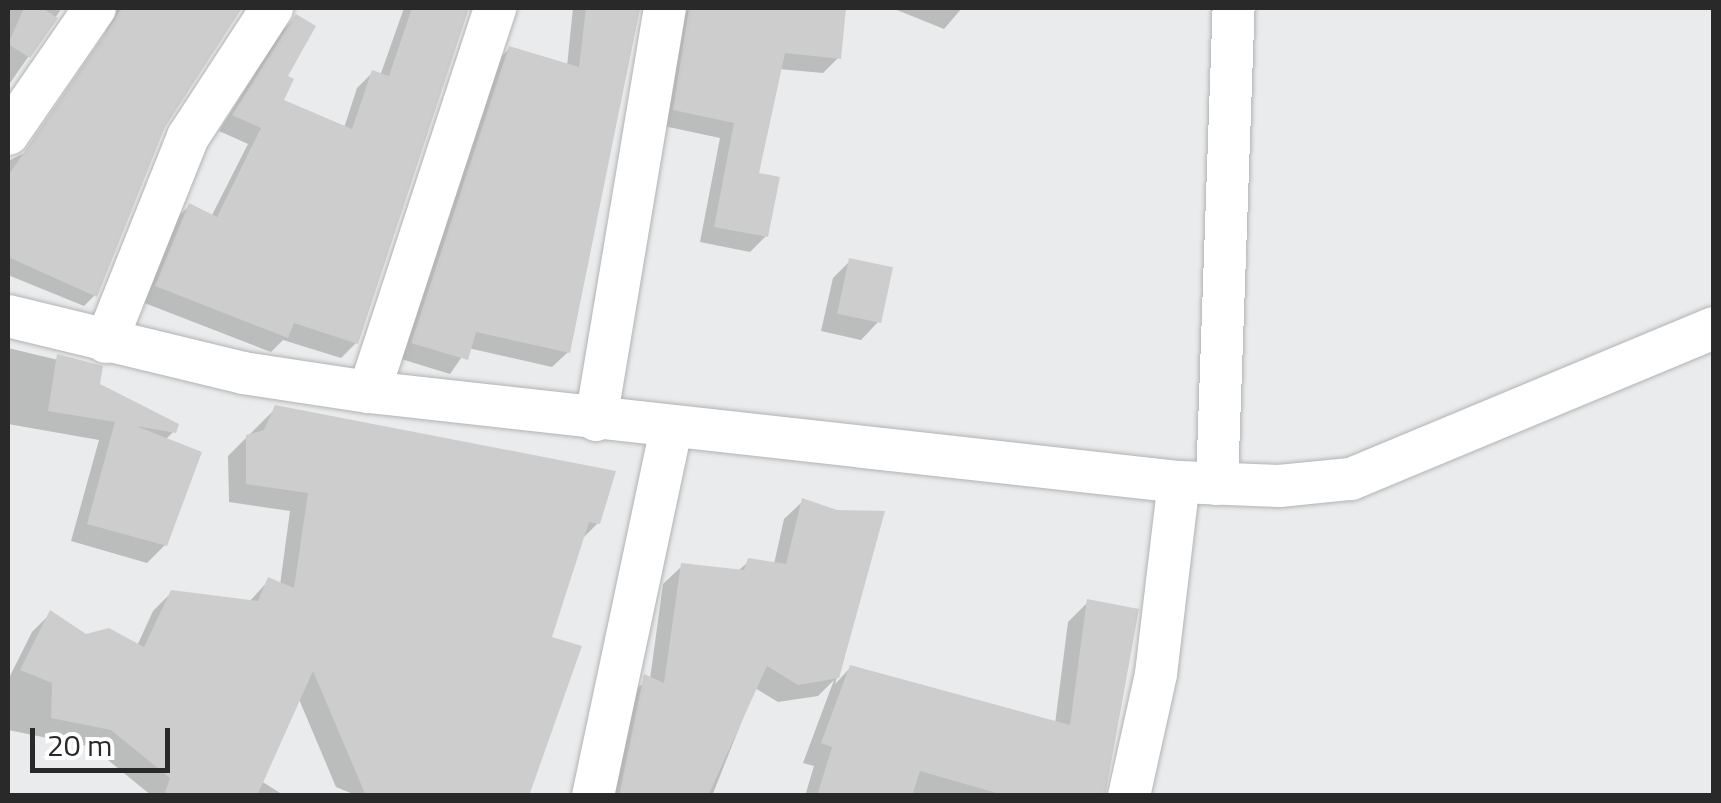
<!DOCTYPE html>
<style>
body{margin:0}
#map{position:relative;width:1721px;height:803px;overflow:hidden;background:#eaebec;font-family:"Titillium Web",sans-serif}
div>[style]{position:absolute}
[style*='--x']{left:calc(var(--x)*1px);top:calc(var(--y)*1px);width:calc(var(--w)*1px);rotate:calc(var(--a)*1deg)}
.shadow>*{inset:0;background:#0003}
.building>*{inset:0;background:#cecdcd;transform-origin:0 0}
.roads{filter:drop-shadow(0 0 2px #b2b3b4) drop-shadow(0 0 2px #b2b3b4)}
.street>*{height:42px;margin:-21px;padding:0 21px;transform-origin:21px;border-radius:21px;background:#fff}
span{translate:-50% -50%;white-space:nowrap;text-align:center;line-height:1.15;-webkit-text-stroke:10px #fff;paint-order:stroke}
.frame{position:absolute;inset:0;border:10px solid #292929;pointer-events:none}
.scale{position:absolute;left:30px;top:728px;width:140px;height:45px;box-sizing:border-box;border:5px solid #292929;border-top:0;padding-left:12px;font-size:30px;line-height:35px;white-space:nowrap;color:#292929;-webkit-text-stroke:8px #fff;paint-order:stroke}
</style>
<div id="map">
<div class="shadow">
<i style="clip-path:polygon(8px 8px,62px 8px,8px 86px)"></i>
<i style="clip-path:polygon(104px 8px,241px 8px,163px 126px,95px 295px,84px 306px,8px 275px,8px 161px,24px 153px,106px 35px)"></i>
<i style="clip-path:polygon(404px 8px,466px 8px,356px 343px,341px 358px,283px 340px,271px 352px,142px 302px,174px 221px,189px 206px,211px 217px,248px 144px,219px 131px,281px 32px,296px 17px,281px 101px,344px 128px,357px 88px,372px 73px,380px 76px)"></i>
<i style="clip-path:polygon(573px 8px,640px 8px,568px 352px,552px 367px,468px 348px,450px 374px,398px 358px,494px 64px,510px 48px,567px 66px)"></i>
<i style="clip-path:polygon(665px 8px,843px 8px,838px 58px,823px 73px,779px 69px,756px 175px,766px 236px,750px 252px,700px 242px,720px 138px,659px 125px)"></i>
<i style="clip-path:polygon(892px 8px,962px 8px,944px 29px)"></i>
<i style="clip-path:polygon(850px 261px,878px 322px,861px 340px,821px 331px,833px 278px)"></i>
<i style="clip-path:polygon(8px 348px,100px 370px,97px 386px,174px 431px,165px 440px,165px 545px,147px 563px,71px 541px,99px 440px,8px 424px)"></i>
<i style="clip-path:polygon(276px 408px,598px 523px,580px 541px,549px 639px,526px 796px,358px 796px,336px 787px,298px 697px,261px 781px,285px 796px,152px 796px,92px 747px,8px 730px,8px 680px,32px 632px,50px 614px,85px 636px,137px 646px,153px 611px,172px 592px,249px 602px,269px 580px,280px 585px,290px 511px,229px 502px,228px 456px)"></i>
<i style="clip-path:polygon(803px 501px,837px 512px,882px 513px,835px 684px,850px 668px,1055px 724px,1068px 622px,1088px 602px,1103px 796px,805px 796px,814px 766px,803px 763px,834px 680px,818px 696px,778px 702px,755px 688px,712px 796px,605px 796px,627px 695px,650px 679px,663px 584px,682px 566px,738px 571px,749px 561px,774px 564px,784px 519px)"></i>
</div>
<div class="building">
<i style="clip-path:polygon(24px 8px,42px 8px,58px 18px,30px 58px,8px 44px)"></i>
<i style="clip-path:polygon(122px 8px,242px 8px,165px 127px,97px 297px,8px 257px,8px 176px)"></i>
<i style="clip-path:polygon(412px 8px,469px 8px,358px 344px,294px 323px,288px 338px,155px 286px,189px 203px,217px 217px,261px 128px,232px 115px,296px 14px,316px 26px,288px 76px,294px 79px,284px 100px,352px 129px,372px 70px,389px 76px)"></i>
<i style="clip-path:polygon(586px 8px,640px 8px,570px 353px,476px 332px,468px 360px,411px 343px,509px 46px,579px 67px)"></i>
<i style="clip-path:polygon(689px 8px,846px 8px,841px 59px,785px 53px,759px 173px,780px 177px,768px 237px,714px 227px,734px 123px,673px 110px)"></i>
<i style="left:849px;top:258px;width:45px;height:57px;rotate:12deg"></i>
<i style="clip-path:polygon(57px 354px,103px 366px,100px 384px,179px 424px,176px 433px,136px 426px,202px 452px,167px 546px,87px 524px,115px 422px,48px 411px)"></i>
<i style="clip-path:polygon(275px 405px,616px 471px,600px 524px,589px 522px,552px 637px,582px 646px,529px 796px,366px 796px,313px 671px,257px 796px,164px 796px,170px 778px,111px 730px,51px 718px,52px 683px,20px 670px,50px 610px,86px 634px,109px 628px,144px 647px,171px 590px,258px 601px,268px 577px,294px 588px,308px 493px,246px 484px,246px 435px,264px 430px)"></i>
<i style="clip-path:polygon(802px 498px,837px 510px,885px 511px,839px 678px,798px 685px,767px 666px,708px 796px,619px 796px,644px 674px,664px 683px,681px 563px,744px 570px,748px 558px,786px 564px)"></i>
<i style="clip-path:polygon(1087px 599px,1139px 609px,1105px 796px,1007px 796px,920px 771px,912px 796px,817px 796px,832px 747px,821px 743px,850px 665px,1070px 725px)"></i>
</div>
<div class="roads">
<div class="street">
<i style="--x:8;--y:134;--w:153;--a:-55.4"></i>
<i style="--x:8;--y:316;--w:242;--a:13.6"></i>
<i style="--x:243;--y:373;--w:127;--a:8.6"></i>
<i style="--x:369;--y:392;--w:815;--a:6.34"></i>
<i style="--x:1179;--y:482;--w:100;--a:2.3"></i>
<i style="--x:1279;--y:486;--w:72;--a:-5.6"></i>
<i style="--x:1351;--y:479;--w:393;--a:-22.6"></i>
<i style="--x:106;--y:342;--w:221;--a:-68.2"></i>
<i style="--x:188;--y:137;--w:154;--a:-56.9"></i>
<i style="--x:369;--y:392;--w:404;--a:-71.8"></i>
<i style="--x:596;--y:420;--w:418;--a:-80.5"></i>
<i style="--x:1217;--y:484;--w:476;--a:-88"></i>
<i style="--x:593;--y:796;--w:376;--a:-78"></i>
<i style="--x:1129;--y:796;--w:125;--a:-77.5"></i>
<i style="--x:1156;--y:674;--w:193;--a:-83.2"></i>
</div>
</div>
<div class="frame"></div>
<div class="scale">20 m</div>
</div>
